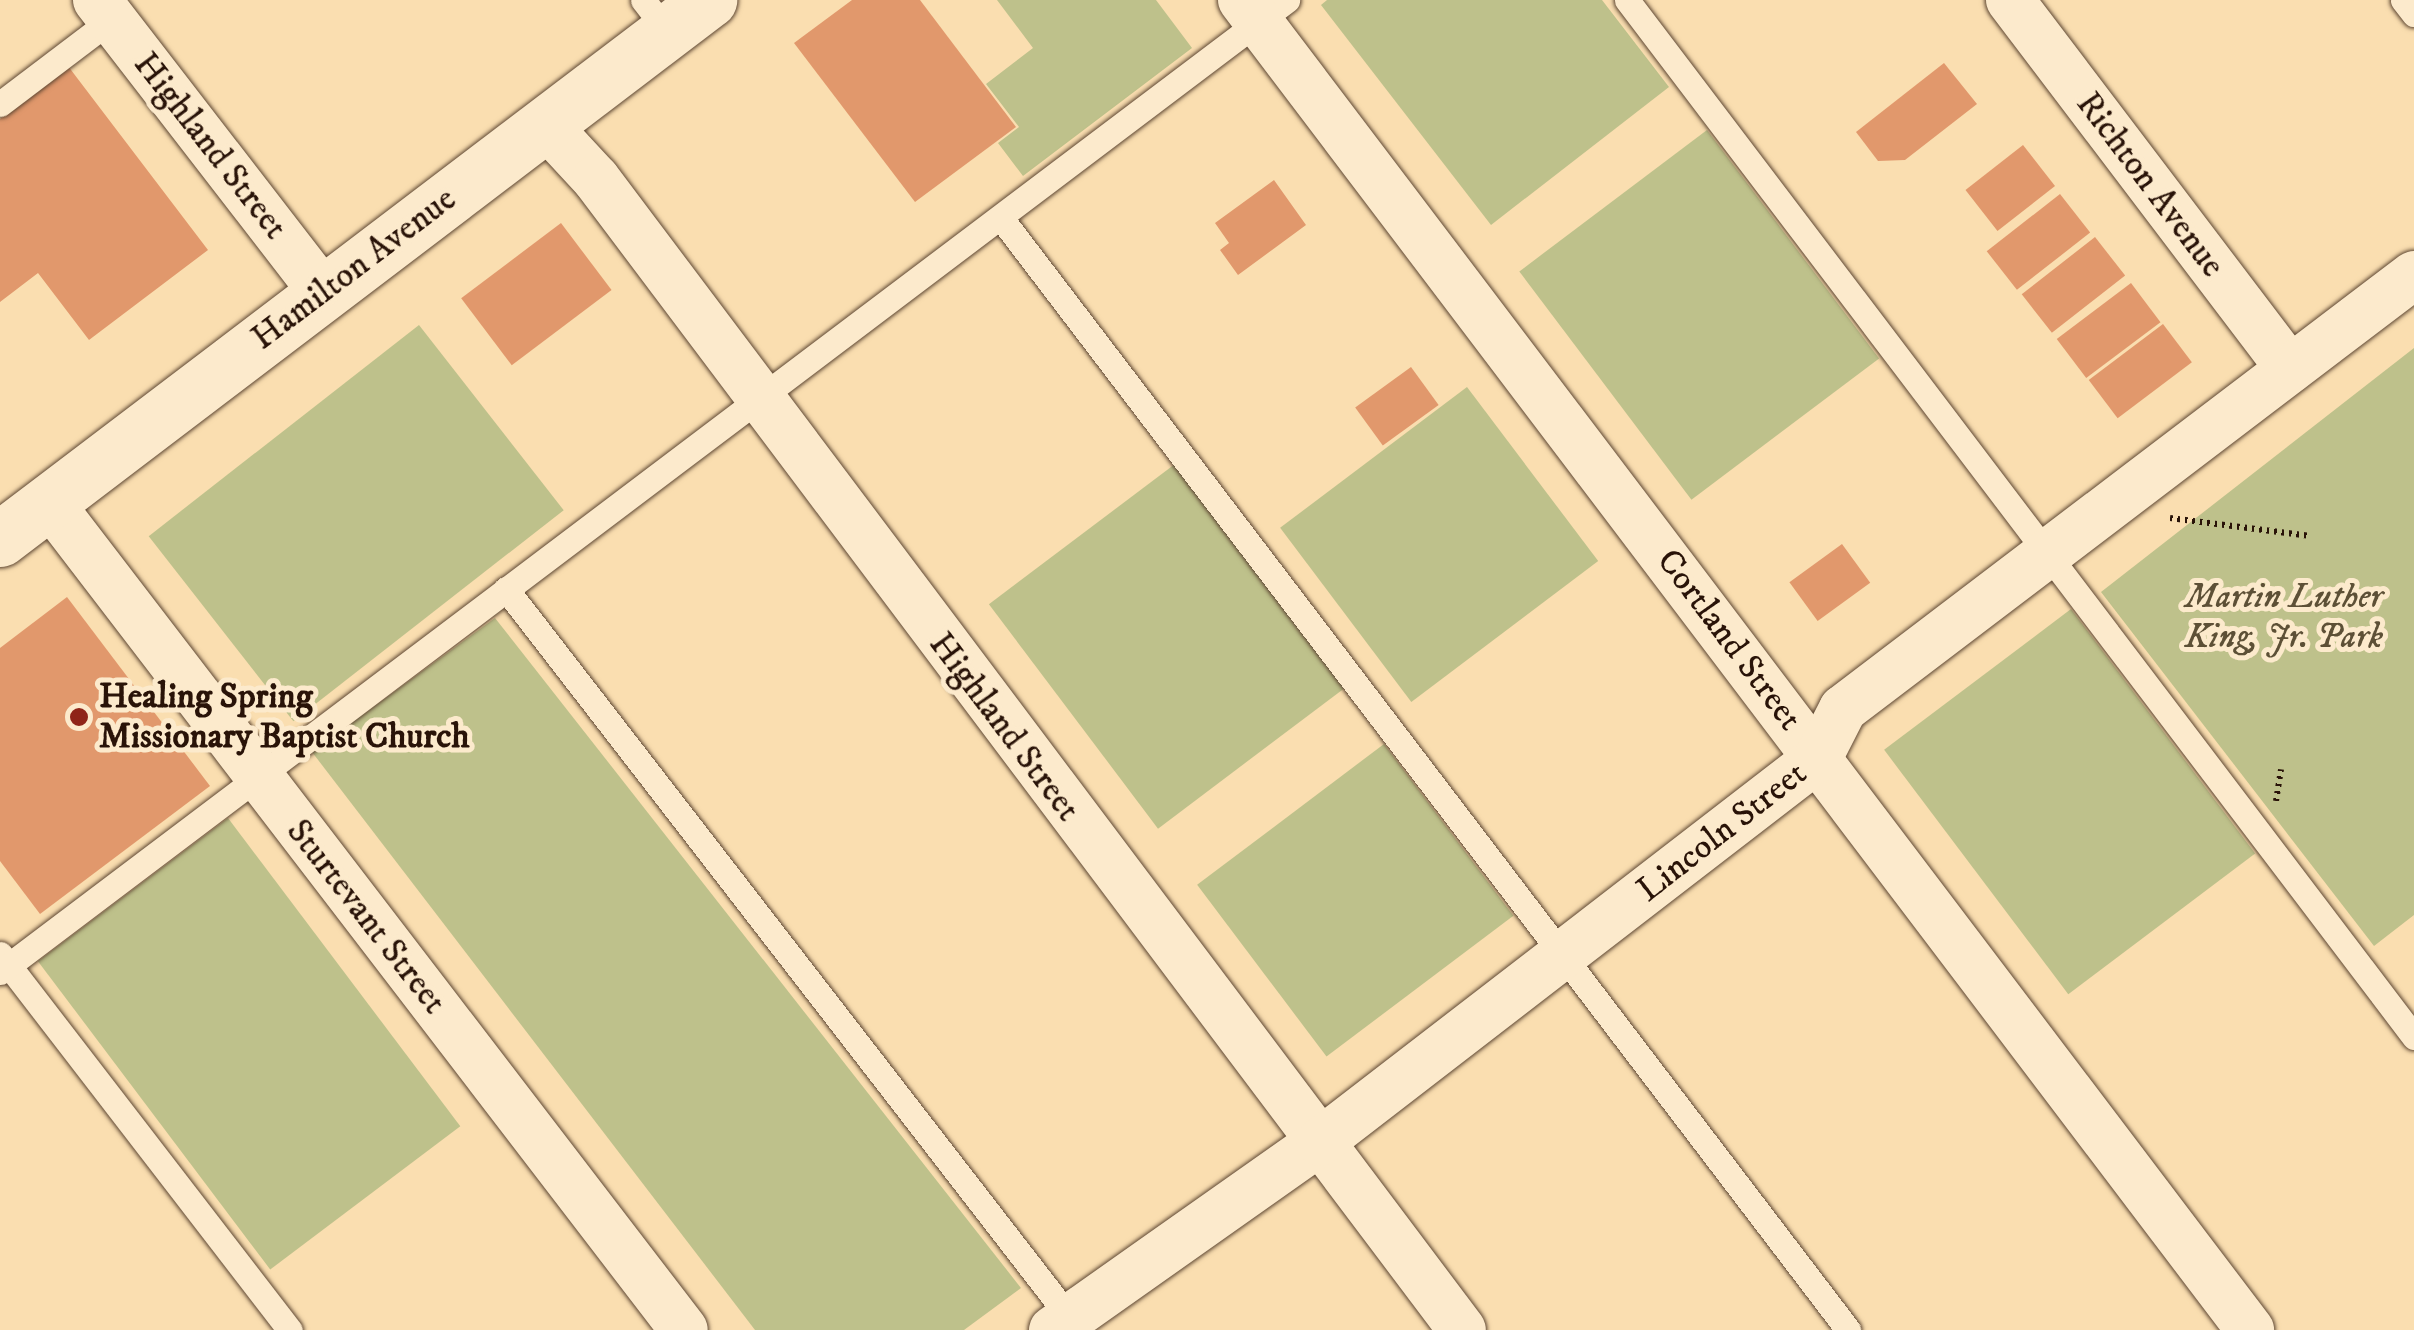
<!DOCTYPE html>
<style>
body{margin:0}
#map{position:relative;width:2414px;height:1330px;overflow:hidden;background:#fadeb0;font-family:"IM FELL DW Pica",serif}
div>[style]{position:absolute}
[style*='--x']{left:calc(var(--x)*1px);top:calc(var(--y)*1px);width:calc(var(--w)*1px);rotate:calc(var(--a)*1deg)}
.green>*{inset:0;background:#bec18b;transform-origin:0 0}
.building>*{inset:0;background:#e1986c;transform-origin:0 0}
.path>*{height:6px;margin-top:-3px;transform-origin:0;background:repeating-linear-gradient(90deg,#291308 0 2.5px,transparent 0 7.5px)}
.roads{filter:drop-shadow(0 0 2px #5d4632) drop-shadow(0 0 2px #5d4632)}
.service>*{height:25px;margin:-12.5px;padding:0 12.5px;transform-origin:12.5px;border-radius:12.5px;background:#fceacc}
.minor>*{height:48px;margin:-24px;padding:0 24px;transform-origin:24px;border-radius:24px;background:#fceacc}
.secondary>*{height:55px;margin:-27.5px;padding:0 27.5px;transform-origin:27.5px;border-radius:27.5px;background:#fceacc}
.dots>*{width:28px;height:28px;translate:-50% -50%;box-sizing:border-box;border:5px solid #fceacc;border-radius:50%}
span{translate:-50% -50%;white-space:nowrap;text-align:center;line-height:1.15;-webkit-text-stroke:10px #fceacc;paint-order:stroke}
.street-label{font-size:35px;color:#291308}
.park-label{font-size:35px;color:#5d5036;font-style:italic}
.poi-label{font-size:35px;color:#291308;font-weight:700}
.left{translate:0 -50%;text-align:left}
</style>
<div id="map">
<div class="green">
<i style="clip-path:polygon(997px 0,1156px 0,1192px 48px,1023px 176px,998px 143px,1019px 127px,986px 84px,1033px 48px)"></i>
<i style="clip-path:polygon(1327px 0,1602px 0,1669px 87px,1491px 225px,1321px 5px)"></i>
<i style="left:1707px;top:130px;width:286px;height:235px;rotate:53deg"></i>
<i style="left:419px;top:325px;width:235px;height:343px;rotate:52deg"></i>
<i style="clip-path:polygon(2414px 348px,2414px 915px,2374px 946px,2101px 592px)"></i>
<i style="left:1467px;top:387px;width:218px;height:234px;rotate:53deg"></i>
<i style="left:1175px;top:464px;width:281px;height:233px;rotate:53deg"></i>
<i style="left:2071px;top:609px;width:306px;height:234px;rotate:53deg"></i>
<i style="clip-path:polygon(495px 618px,1021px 1288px,964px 1330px,755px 1330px,312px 752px)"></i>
<i style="left:1384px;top:744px;width:215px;height:234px;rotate:53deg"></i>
<i style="left:228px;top:818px;width:386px;height:238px;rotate:53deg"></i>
</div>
<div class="building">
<i style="clip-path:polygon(852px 0,920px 0,1016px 127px,915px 202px,794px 43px)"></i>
<i style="clip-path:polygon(1944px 63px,1977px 104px,1905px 160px,1878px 161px,1856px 132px)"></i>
<i style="clip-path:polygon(68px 66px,208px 250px,89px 340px,38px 273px,0 302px,0 119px)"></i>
<i style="left:2023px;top:145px;width:52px;height:73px;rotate:52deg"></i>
<i style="clip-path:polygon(1274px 180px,1306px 225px,1238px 275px,1220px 250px,1229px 243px,1215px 223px)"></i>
<i style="left:2060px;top:194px;width:49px;height:93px;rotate:52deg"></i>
<i style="left:561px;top:223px;width:84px;height:125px;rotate:53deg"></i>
<i style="left:2095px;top:237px;width:49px;height:93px;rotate:52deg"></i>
<i style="left:2131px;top:283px;width:49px;height:93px;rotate:53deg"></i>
<i style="left:2163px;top:324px;width:48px;height:93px;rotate:53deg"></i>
<i style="left:1411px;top:367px;width:47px;height:69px;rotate:54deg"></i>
<i style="left:1842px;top:544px;width:48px;height:65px;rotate:54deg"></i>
<i style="clip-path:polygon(67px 597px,210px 786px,40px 914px,0 861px,0 648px)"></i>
</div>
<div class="path">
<i style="--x:2170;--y:518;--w:142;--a:7.3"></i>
<i style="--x:2276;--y:801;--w:32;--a:-81"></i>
</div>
<div class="roads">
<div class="service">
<i style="--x:643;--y:0;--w:39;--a:52"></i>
<i style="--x:1627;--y:0;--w:1302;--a:52.8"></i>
<i style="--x:2403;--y:0;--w:18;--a:52"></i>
<i style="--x:0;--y:104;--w:141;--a:-37.2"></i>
<i style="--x:1001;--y:218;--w:1398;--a:52.7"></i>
<i style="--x:506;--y:589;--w:932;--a:52.28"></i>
<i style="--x:0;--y:954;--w:475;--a:52.4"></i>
<i style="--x:0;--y:972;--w:1613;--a:-37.06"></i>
</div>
<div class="minor">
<i style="--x:97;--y:0;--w:369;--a:52.3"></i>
<i style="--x:1242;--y:0;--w:1669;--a:52.84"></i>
<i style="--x:2010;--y:0;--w:463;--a:52.8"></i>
<i style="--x:545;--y:124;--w:75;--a:47.2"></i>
<i style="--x:596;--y:179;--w:1440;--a:53.04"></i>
<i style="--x:49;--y:502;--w:1043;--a:52.52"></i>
<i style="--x:1053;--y:1330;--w:327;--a:-35.2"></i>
<i style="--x:1320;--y:1142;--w:629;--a:-37.64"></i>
<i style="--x:1818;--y:758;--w:55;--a:-63"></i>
<i style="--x:1843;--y:709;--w:717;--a:-37.24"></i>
</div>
<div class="secondary">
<i style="--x:0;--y:539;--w:891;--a:-37.24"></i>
</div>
</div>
<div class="dots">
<i style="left:79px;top:717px;background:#8f2418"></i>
</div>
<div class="street-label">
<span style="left:210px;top:146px;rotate:52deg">Highland Street</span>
<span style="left:2150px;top:185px;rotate:53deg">Richton Avenue</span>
<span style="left:354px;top:269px;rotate:-37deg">Hamilton Avenue</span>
<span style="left:1729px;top:640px;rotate:53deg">Cortland Street</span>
<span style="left:1004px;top:727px;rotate:53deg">Highland Street</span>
<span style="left:1722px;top:832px;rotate:-38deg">Lincoln Street</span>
<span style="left:366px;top:917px;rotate:52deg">Sturtevant Street</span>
</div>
<div class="park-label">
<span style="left:2284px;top:617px">Martin Luther<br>King, Jr. Park</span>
</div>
<div class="poi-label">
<span class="left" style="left:99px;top:717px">Healing Spring<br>Missionary Baptist Church</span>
</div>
</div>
